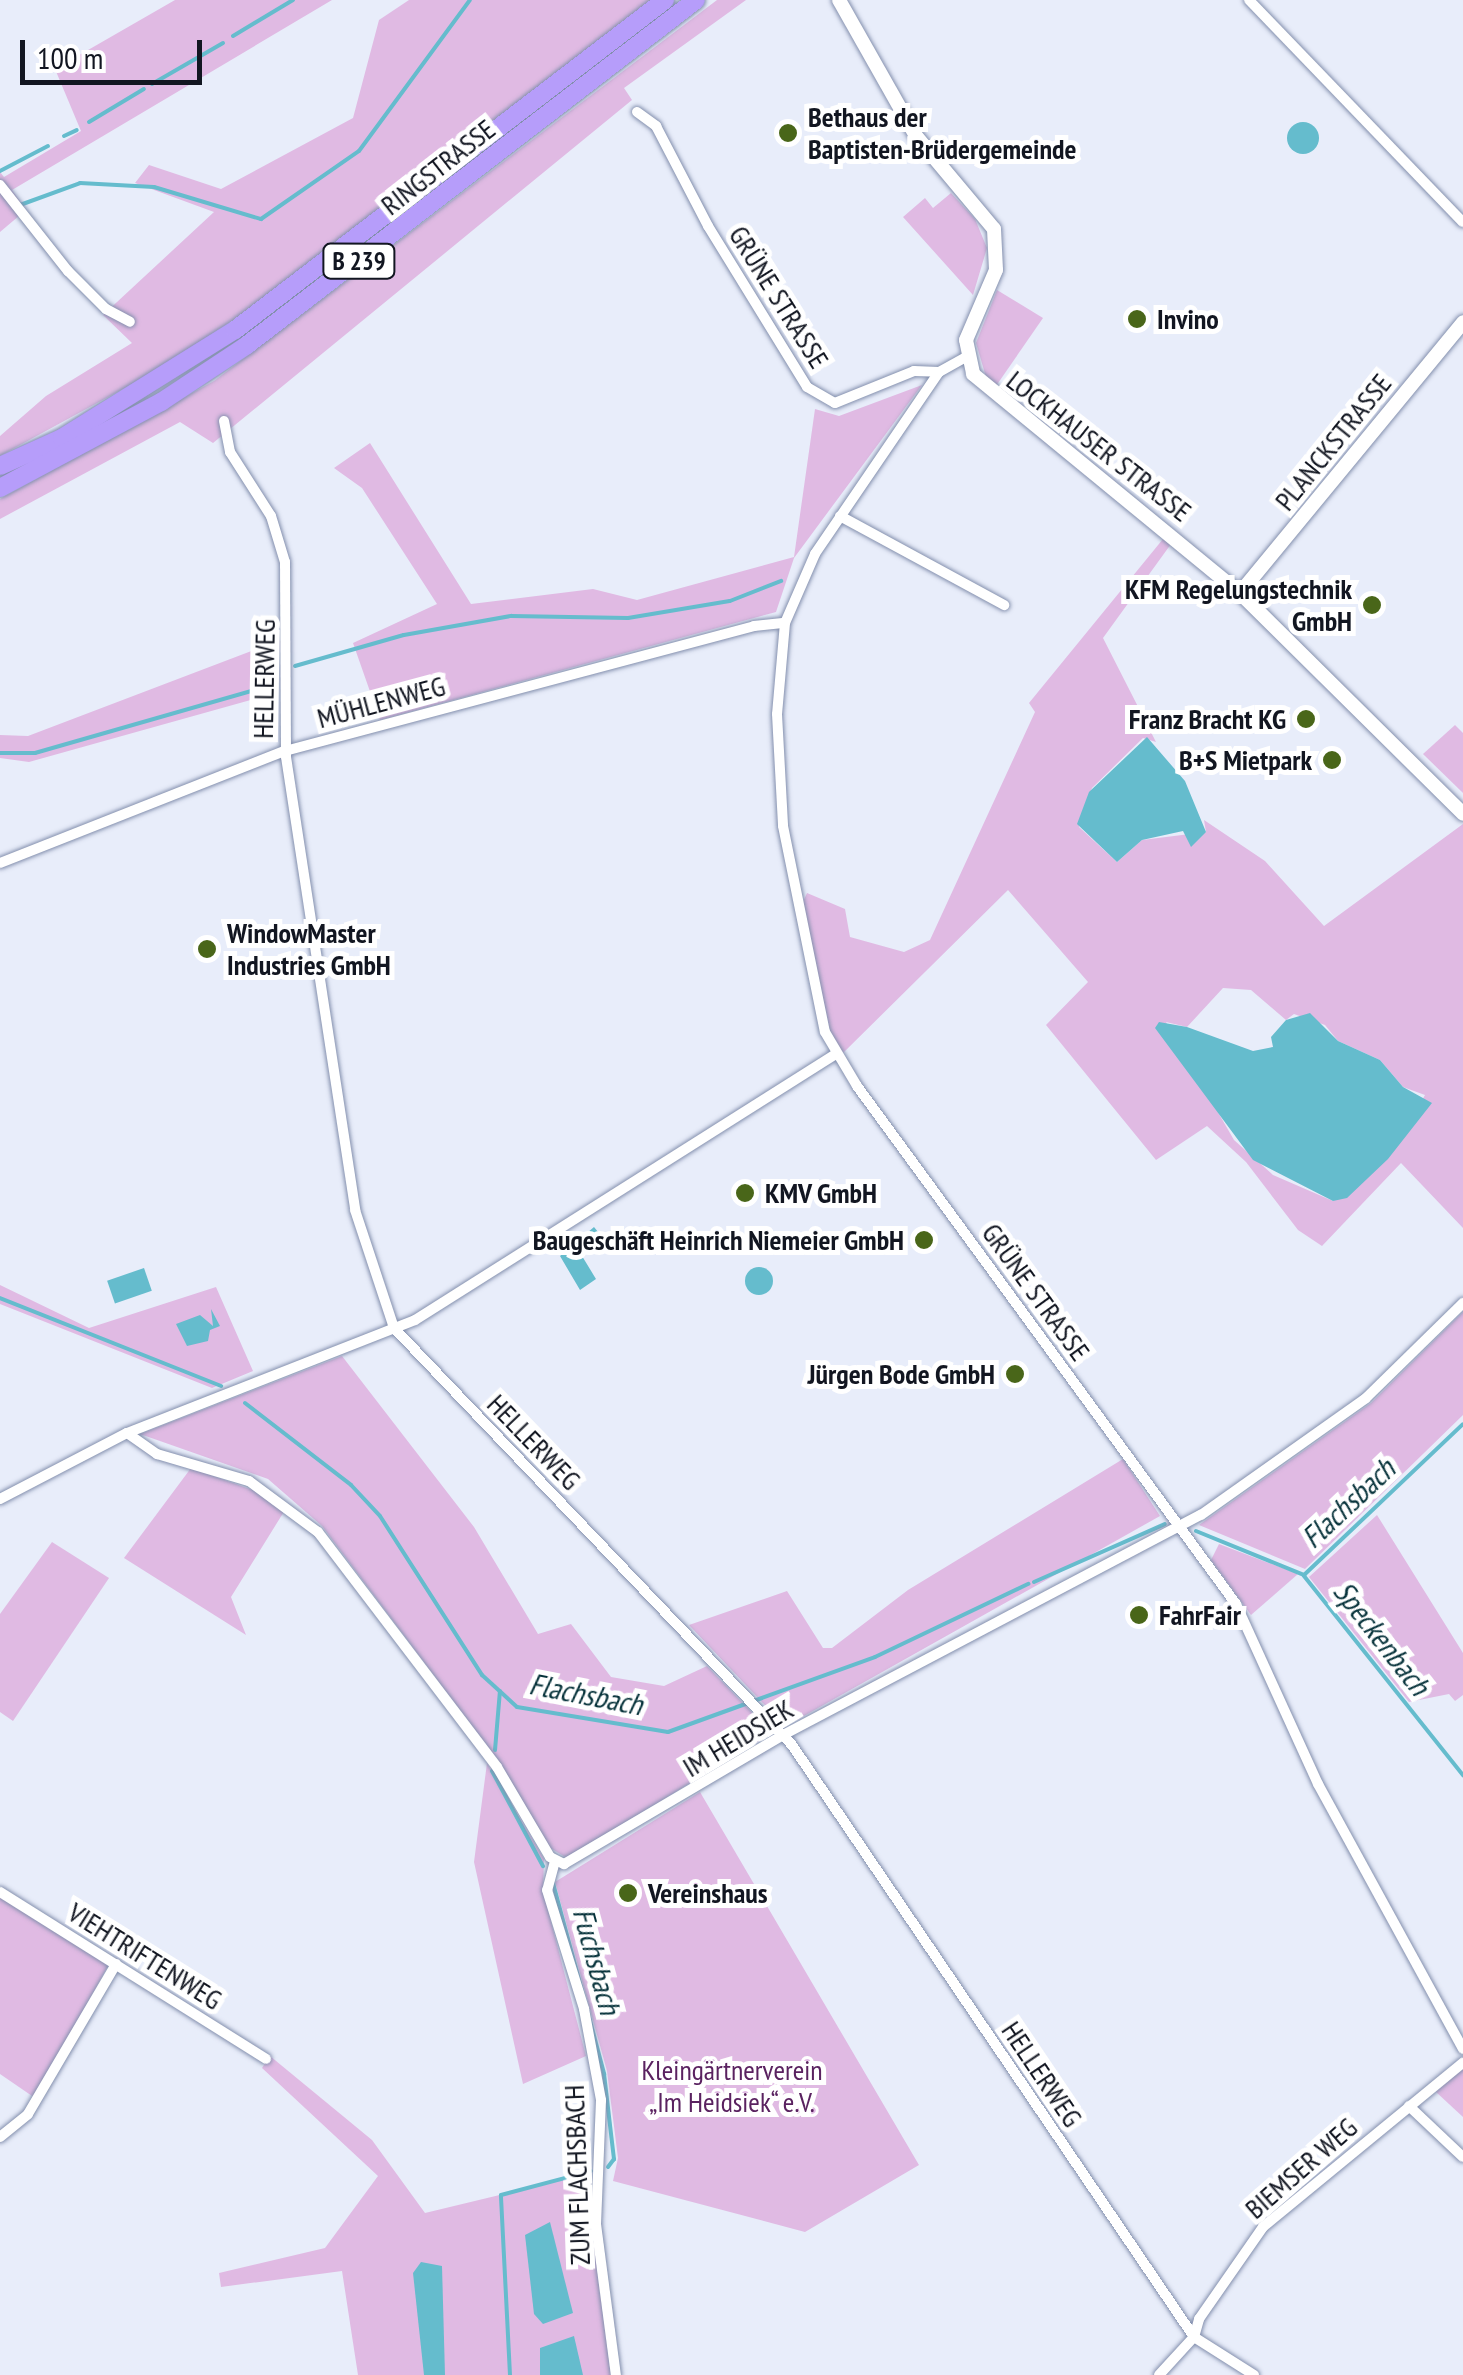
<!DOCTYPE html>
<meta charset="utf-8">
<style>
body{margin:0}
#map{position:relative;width:1463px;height:2375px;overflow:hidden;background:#e8edfa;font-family:"PT Sans Narrow",sans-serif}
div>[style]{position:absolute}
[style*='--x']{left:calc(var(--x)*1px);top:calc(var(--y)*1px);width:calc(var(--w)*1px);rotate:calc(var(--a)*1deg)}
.green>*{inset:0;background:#e0bae3}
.water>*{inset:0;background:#65bccd;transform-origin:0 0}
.round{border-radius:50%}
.stream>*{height:4px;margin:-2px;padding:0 2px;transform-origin:2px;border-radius:2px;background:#65bccd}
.roads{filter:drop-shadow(0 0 2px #838fad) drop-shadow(0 0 2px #838fad)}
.street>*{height:10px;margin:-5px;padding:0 5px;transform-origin:5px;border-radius:5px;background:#fff}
.secondary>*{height:14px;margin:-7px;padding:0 7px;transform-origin:7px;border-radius:7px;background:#fff}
.highway>*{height:18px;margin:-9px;padding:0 9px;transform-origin:9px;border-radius:9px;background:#b69dfa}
.dots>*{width:28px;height:28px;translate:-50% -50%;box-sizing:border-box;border:5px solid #fff;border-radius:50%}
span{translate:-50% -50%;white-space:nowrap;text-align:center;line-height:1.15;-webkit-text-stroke:10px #fff;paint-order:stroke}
.shield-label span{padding:2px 8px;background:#fff;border:2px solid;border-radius:8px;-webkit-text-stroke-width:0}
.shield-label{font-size:25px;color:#121621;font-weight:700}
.poi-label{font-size:28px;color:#121621;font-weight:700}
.left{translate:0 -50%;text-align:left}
.right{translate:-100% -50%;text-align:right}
.street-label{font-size:28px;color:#121621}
.park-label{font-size:28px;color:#5a2260}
.water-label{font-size:30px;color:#06323a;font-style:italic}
.scale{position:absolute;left:20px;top:40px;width:182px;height:45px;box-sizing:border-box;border:5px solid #121621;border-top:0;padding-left:12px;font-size:30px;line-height:35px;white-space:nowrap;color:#121621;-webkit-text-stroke:8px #fff;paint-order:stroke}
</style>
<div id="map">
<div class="green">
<i style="clip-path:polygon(175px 0,332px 0,12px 190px,26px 210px,0 232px,0 172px,4px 177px,81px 131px,55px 69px)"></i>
<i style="clip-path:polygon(409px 0,653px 0,255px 305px,165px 366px,0 456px,0 436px,46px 396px,132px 343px,103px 315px,214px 212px,135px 183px,149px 165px,221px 189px,353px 118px,379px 20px)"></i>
<i style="clip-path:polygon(717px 0,746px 0,624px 88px,632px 100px,213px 443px,180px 422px,0 519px,0 499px,214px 381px)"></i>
<i style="clip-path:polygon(951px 193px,975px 219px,987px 248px,973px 295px,903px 217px,925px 198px,933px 208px)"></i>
<i style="clip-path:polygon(997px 290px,1043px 318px,996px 386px,986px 377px,976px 343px)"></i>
<i style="clip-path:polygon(922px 385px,794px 558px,776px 612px,380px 720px,353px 643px,437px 604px,362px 488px,334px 468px,370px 443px,471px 604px,593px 589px,637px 600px,794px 557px,815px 409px,839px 416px)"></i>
<i style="clip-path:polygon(evenodd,1163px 539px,1171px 544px,1103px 638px,1156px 742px,1143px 738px,1092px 788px,1079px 827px,1117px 862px,1142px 840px,1206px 832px,1204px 820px,1265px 861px,1324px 926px,1463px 824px,1463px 1228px,1401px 1163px,1322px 1246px,1298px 1230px,1246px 1162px,1207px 1126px,1156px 1160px,1046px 1025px,1088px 982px,1008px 890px,841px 1055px,830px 1030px,802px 904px,807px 893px,845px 909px,850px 937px,904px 952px,930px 940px,1035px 712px,1029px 703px,1163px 539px,1223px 988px,1251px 990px,1286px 1020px,1294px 1014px,1325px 1025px,1338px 1041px,1380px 1060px,1403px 1087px,1425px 1095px,1395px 1149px,1333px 1201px,1273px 1175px,1234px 1140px,1166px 1022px,1187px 1027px,1223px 988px)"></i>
<i style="clip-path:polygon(280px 640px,276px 693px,29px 762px,0 758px,0 735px,28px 736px)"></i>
<i style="clip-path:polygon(1455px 725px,1463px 733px,1463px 793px,1423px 754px)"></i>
<i style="clip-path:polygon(0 1285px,89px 1328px,216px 1287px,253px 1371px,212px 1388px,0 1304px)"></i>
<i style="clip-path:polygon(1463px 1312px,1463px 1415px,1305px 1569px,1199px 1525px,1371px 1403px)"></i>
<i style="clip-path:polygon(342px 1356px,474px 1527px,538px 1634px,571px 1624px,611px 1677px,664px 1686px,707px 1666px,765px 1726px,764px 1738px,567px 1858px,547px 1846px,501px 1765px,322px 1526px,268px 1479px,140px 1434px)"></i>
<i style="clip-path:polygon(1123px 1459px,1160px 1516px,795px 1721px,778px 1719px,689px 1625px,787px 1591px,823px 1648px,832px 1648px,908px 1590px)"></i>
<i style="clip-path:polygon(191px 1468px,264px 1494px,285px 1510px,231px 1597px,246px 1635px,124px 1558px)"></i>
<i style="clip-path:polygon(1377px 1515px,1463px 1653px,1463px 1695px,1455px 1701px,1449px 1694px,1409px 1702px,1309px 1577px)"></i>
<i style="clip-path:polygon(52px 1542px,109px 1578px,13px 1721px,0 1712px,0 1614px)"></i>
<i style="clip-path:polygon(1219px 1544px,1298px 1574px,1251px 1615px,1211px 1560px)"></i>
<i style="clip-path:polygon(487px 1763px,544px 1859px,543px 1891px,586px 2056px,523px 2084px,474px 1862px)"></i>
<i style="clip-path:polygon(700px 1792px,919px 2165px,805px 2232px,613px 2181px,618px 2158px,607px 2071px,555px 1882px)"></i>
<i style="clip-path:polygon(0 1896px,109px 1964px,35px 2098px,0 2074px)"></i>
<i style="clip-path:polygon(270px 2056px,372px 2140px,425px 2213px,587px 2174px,611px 2375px,358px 2375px,342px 2271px,221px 2287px,219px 2273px,325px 2248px,378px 2176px,262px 2068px)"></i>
<i style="clip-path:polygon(1463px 2068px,1463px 2117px,1436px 2092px)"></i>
</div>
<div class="water">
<i class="round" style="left:1287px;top:122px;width:32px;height:32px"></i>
<i style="clip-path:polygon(1147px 737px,1185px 781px,1206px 832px,1191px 847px,1183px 831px,1142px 840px,1117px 862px,1077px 824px,1089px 792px)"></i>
<i style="clip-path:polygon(1310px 1013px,1338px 1041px,1380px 1060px,1403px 1087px,1432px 1103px,1388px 1159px,1347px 1198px,1333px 1201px,1253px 1160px,1155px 1028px,1159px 1022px,1187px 1027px,1253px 1051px,1273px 1047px,1271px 1037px,1286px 1020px)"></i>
<i style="clip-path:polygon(594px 1227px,603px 1238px,582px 1256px,596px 1279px,580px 1290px,560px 1256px)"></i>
<i class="round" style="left:745px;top:1267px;width:28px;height:28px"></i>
<i style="left:144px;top:1268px;width:24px;height:39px;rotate:71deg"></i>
<i style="clip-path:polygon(211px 1309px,220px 1326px,210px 1330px,208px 1341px,187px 1346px,176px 1324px,200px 1315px,213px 1326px)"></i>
<i style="clip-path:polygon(550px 2222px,573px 2313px,543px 2324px,534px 2314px,525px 2235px)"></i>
<i style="clip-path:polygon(421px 2262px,442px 2266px,445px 2375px,424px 2375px,413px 2273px)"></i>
<i style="clip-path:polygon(574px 2336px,583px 2375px,540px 2375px,540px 2348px)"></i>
</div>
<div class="stream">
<i style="--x:233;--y:36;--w:70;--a:-31"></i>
<i style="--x:152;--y:84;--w:82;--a:-30"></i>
<i style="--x:89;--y:122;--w:64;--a:-31"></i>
<i style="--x:64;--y:136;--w:14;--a:-25"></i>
<i style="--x:0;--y:171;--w:54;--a:-27.5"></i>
<i style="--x:20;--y:205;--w:64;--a:-20.1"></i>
<i style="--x:80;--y:183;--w:74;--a:3.1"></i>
<i style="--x:154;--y:187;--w:112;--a:16.7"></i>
<i style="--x:261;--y:219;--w:119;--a:-34.8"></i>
<i style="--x:359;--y:151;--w:187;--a:-53.7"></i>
<i style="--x:295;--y:666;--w:113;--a:-15.9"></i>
<i style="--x:404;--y:635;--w:109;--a:-10.1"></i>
<i style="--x:511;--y:616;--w:117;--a:1"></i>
<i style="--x:628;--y:618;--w:103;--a:-9.5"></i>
<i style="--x:730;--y:601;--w:55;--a:-21.4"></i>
<i style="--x:0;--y:753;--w:35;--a:0"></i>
<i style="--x:35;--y:753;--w:251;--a:-16"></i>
<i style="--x:0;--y:1298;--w:238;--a:21.7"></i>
<i style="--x:245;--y:1403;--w:134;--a:37.7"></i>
<i style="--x:351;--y:1485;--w:42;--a:46.9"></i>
<i style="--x:380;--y:1516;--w:189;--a:57.3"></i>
<i style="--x:482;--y:1675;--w:47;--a:42.4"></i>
<i style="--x:517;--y:1707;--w:153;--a:9.4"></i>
<i style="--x:668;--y:1732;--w:220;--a:-19.9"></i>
<i style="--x:875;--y:1657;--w:170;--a:-25.5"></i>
<i style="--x:1196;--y:1531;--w:117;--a:22.2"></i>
<i style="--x:1304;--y:1575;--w:219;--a:-43.5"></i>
<i style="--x:1304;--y:1576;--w:255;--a:51.4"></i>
<i style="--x:1034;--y:1582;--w:143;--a:-23.9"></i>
<i style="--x:495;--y:1750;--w:59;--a:-85.2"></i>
<i style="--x:492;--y:1771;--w:108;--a:61.8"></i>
<i style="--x:553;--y:1883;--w:198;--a:75"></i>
<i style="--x:604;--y:2074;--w:86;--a:83.3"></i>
<i style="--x:614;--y:2159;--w:10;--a:127"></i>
<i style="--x:510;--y:2375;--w:180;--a:-92.9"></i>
<i style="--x:501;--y:2195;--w:93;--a:-14.9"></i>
</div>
<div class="roads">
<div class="street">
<i style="--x:1249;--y:0;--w:308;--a:46.1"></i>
<i style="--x:637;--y:112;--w:24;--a:36"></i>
<i style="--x:656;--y:126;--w:113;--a:62.5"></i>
<i style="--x:708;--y:226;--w:189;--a:58.4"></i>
<i style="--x:807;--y:387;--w:32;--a:30"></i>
<i style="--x:835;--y:403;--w:85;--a:-22.1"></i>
<i style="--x:914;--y:371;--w:25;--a:2"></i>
<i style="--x:0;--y:185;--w:110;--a:51.7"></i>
<i style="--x:68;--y:271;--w:54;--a:45"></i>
<i style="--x:106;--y:309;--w:27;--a:28"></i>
<i style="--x:966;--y:357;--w:31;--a:151"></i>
<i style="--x:939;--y:372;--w:220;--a:124.3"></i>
<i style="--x:815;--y:554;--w:75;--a:113.5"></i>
<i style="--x:785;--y:623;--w:91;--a:95"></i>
<i style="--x:777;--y:714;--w:112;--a:86.9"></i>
<i style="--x:783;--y:826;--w:210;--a:78.5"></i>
<i style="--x:825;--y:1032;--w:63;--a:59.3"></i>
<i style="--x:857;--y:1086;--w:642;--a:53.81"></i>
<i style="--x:1236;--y:1604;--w:198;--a:65.5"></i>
<i style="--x:1318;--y:1784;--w:302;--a:61.3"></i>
<i style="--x:224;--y:421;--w:32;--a:79"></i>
<i style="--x:230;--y:452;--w:76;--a:57.4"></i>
<i style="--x:271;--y:516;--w:48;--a:73.1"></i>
<i style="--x:285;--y:562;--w:195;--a:89.7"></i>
<i style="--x:286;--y:757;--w:458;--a:81.3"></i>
<i style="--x:355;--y:1210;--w:124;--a:71.7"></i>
<i style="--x:394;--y:1328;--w:576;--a:46.34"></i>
<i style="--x:792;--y:1745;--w:716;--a:55.82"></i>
<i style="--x:840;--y:516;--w:187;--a:28.5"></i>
<i style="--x:0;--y:863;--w:306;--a:-21.5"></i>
<i style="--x:285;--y:751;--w:485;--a:-14.9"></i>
<i style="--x:754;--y:626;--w:31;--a:-6"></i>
<i style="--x:127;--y:1433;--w:37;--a:35"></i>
<i style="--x:157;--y:1454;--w:96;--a:16.4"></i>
<i style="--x:249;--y:1481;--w:86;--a:36.5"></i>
<i style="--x:318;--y:1532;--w:295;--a:52.7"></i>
<i style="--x:497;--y:1767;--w:104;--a:59.5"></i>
<i style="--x:550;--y:1857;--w:16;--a:27"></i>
<i style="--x:564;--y:1864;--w:254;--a:-30.5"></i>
<i style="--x:783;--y:1735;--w:472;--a:-27.8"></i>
<i style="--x:1201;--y:1515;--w:202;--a:-35.3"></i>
<i style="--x:1366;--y:1398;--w:136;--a:-44.4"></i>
<i style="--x:0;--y:1499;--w:143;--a:-27.5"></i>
<i style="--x:127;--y:1433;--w:309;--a:-21.4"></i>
<i style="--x:415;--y:1320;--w:498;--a:-32.3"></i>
<i style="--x:555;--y:1861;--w:30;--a:105"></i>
<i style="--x:547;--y:1890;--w:125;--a:72.7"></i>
<i style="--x:584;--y:2009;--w:93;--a:79.4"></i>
<i style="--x:601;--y:2100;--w:124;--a:92.3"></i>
<i style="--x:596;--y:2224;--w:152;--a:82.5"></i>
<i style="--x:0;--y:1892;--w:314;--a:32.1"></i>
<i style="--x:1409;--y:2106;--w:74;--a:43.4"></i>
<i style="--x:0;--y:2137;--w:36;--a:-39"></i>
<i style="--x:28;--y:2114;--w:174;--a:-59.6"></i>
<i style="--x:1194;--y:2337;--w:71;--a:32.3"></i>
<i style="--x:1159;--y:2375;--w:52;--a:-47.4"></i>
<i style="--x:1194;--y:2337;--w:19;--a:-74"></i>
<i style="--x:1199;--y:2319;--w:112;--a:-55.2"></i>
<i style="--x:1263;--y:2227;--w:259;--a:-39.4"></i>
</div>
<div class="secondary">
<i style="--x:839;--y:0;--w:156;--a:60.5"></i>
<i style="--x:916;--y:136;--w:121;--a:50"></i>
<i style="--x:994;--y:229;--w:41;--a:87.2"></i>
<i style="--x:996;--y:270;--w:76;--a:113.2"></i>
<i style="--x:966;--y:340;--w:35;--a:78"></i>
<i style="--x:973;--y:374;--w:345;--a:39.4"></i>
<i style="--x:1240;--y:593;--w:314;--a:44.7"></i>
<i style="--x:1240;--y:593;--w:351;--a:-50.5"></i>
</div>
<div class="highway">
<i style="--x:0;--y:466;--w:68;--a:-24.3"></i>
<i style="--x:62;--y:438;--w:204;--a:-32"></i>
<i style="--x:235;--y:330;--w:542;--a:-37.5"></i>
<i style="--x:0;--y:488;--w:183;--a:-28.1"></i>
<i style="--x:161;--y:402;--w:103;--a:-33.5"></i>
<i style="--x:247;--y:345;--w:566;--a:-37.54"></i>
</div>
</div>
<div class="dots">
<i style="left:788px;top:133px;background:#496619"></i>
<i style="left:1137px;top:319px;background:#496619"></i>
<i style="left:1372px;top:605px;background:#496619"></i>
<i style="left:1306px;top:719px;background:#496619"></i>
<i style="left:1332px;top:760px;background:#496619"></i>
<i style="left:207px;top:949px;background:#496619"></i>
<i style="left:745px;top:1193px;background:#496619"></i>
<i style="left:924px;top:1240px;background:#496619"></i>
<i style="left:1015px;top:1374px;background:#496619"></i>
<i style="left:1139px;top:1615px;background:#496619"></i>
<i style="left:628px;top:1893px;background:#496619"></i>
</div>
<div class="shield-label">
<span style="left:359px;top:261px">B 239</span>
</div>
<div class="poi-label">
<span class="left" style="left:808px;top:133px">Bethaus der<br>Baptisten-Brüdergemeinde</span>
<span class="left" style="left:1157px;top:319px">Invino</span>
<span class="right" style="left:1352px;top:605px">KFM Regelungstechnik<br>GmbH</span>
<span class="right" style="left:1286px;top:719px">Franz Bracht KG</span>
<span class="right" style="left:1312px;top:760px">B+S Mietpark</span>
<span class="left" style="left:227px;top:949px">WindowMaster<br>Industries GmbH</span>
<span class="left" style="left:765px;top:1193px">KMV GmbH</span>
<span class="right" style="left:904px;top:1240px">Baugeschäft Heinrich Niemeier GmbH</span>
<span class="right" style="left:995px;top:1374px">Jürgen Bode GmbH</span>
<span class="left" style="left:1159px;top:1615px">FahrFair</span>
<span class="left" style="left:648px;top:1893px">Vereinshaus</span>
</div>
<div class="street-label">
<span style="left:438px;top:167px;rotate:-38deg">RINGSTRASSE</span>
<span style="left:779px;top:297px;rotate:58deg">GRÜNE STRASSE</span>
<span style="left:1333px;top:442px;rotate:-51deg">PLANCKSTRASSE</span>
<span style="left:1099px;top:446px;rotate:38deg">LOCKHAUSER STRASSE</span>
<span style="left:264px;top:679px;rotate:-89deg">HELLERWEG</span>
<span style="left:381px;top:702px;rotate:-15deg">MÜHLENWEG</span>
<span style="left:1036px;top:1292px;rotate:54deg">GRÜNE STRASSE</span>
<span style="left:534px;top:1442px;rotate:46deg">HELLERWEG</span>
<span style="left:738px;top:1738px;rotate:-31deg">IM HEIDSIEK</span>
<span style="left:145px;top:1956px;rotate:32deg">VIEHTRIFTENWEG</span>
<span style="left:1042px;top:2074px;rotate:56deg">HELLERWEG</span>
<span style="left:1301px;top:2168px;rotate:-41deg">BIEMSER WEG</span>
<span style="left:577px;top:2175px;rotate:-92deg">ZUM FLACHSBACH</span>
</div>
<div class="park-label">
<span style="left:732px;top:2086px">Kleingärtnerverein<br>„Im Heidsiek“ e.V.</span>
</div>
<div class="water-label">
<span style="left:1348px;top:1503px;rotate:-43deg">Flachsbach</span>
<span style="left:1382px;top:1638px;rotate:52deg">Speckenbach</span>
<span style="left:586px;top:1694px;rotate:11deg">Flachsbach</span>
<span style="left:597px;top:1961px;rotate:75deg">Fuchsbach</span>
</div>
<div class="scale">100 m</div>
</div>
